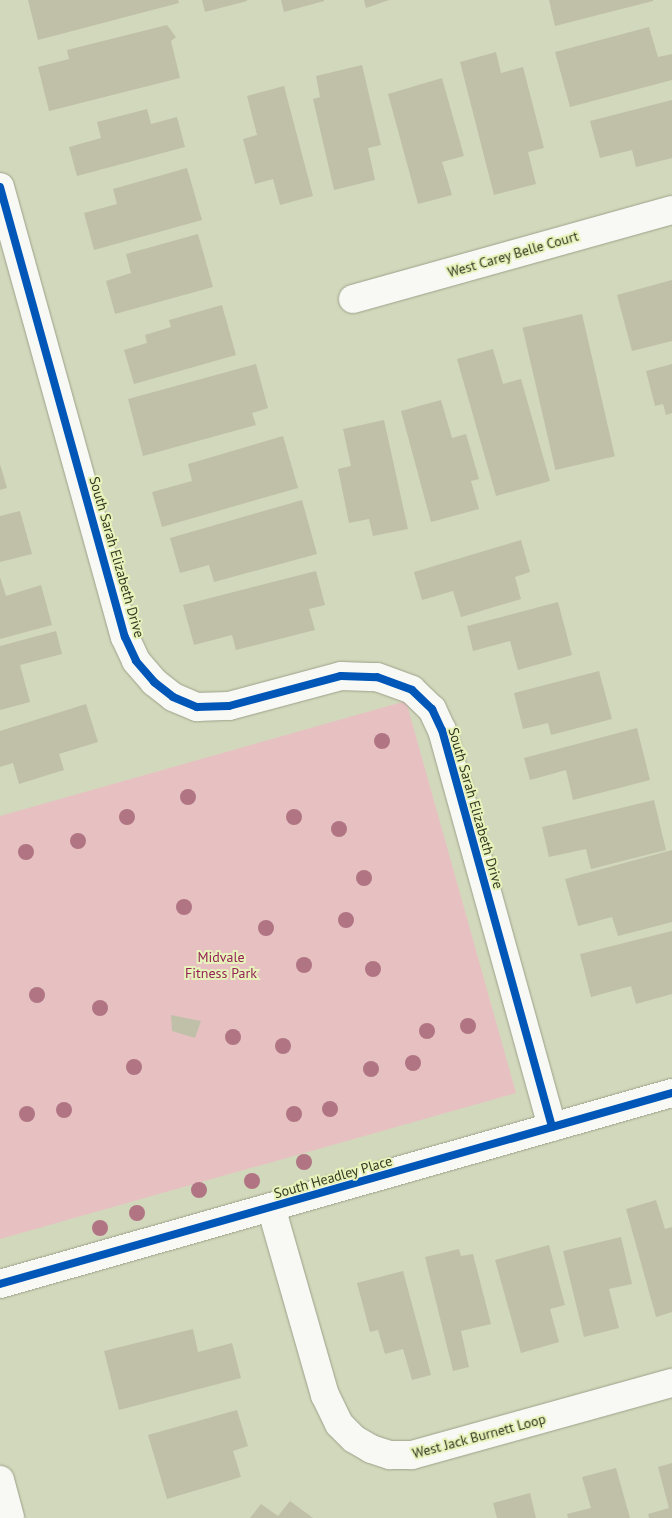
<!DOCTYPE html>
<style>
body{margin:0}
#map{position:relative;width:672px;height:1518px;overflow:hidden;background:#d2d8bb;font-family:"PT Sans",sans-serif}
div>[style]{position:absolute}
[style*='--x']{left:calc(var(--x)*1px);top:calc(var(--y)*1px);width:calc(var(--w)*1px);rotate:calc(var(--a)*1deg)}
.green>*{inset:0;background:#e7c1c2}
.building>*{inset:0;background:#c0c0a8;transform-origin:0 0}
.roads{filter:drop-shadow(0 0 1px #9da28b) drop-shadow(0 0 1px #9da28b)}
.minor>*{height:28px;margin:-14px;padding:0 14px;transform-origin:14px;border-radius:14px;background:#f8f9f5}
.major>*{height:28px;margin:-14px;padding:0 14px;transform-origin:14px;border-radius:14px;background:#f8f9f5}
.cycleway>*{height:8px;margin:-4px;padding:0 4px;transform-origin:4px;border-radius:4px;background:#0057b8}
.trees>*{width:16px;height:16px;margin:-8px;border-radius:50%;background:#b07483}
span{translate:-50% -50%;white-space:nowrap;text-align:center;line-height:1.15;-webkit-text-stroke:4px #e7f3bb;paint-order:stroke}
.street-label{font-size:14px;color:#343822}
.park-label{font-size:14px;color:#942256}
</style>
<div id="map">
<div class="green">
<i style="clip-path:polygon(406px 701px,516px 1093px,0 1239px,0 816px)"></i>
</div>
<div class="building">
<i style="clip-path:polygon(28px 0,178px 0,179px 3px,38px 40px)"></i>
<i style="clip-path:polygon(202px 0,247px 0,247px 1px,205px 12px)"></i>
<i style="clip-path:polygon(281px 0,324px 0,324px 1px,284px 12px)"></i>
<i style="clip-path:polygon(364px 0,389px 0,366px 8px)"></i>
<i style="clip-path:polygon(549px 0,653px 0,653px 1px,555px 26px)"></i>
<i style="clip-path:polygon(167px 25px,176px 37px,171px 41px,180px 78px,49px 111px,38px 67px,69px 59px,67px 50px)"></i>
<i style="clip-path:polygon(649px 27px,658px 57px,672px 54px,672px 80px,570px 107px,555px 52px)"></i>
<i style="clip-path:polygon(496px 52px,501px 73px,523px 67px,544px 148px,528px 152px,536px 184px,494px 195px,460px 62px)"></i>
<i style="clip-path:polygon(362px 65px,381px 145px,368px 148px,375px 180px,334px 190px,313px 99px,320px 97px,316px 76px)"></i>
<i style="clip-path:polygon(442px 78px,464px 156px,442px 162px,452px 195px,418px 204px,388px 94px)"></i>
<i style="clip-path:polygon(284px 86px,313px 196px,280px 205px,273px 179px,255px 184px,243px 139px,257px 135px,247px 96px)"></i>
<i style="clip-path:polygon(672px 100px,672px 158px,636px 167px,632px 150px,600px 158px,590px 121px)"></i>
<i style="clip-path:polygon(147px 109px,151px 124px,177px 117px,185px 147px,77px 176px,69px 147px,101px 138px,97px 122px)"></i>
<i style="clip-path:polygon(187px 168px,202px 220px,94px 250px,84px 213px,117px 204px,113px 189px)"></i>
<i style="clip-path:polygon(198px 234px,213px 287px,115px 314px,106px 281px,131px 273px,126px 254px)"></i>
<i style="clip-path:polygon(672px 280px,672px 341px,632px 351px,617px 295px)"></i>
<i style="clip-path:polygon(222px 305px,236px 355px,134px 384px,124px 350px,147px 343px,145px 335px,171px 327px,169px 320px)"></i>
<i style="left:582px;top:314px;width:146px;height:61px;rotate:77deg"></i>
<i style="clip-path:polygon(493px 349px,503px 384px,521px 379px,550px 481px,496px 496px,457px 359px)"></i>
<i style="clip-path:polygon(256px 364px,268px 408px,252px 413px,256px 425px,143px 456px,128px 399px)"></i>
<i style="clip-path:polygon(672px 364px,672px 413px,666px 415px,663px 404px,655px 406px,646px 371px)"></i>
<i style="clip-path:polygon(441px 400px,452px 438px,466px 434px,479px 479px,471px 481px,479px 509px,431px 522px,401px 411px)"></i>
<i style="clip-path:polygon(384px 420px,408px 529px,373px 536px,369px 519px,349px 523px,338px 469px,351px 466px,343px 429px)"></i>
<i style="clip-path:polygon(283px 436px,298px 488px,162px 527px,152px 492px,192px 481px,188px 464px)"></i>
<i style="clip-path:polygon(0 464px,7px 488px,0 490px)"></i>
<i style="clip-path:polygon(302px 500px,317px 554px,214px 582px,209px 565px,180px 573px,170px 538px)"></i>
<i style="clip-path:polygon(20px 511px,32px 554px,0 562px,0 516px)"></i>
<i style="clip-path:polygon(521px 540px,530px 572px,515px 577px,521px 599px,461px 617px,453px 591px,422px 600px,414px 572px)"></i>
<i style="clip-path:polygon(316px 571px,325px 605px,309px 609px,315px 630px,236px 650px,232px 635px,194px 645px,183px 605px)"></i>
<i style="clip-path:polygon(0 577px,6px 596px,41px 585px,52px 625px,0 639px)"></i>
<i style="clip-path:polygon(558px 602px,572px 655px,518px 670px,510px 641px,473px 651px,467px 626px)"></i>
<i style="clip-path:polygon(56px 631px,62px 654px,20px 665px,30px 702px,0 710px,0 646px)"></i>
<i style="clip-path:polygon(599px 671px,612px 719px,551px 735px,548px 723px,523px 729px,514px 693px)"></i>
<i style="clip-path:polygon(86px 704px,98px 742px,59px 754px,64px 770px,19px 784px,13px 763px,0 767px,0 731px)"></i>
<i style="clip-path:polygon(637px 728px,650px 780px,573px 800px,566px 770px,530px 780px,524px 758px)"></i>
<i style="clip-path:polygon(654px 800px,666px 850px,591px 869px,586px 849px,549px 857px,542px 827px)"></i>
<i style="clip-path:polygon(672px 850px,672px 922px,618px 936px,612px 917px,578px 926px,565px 879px)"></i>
<i style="clip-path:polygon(672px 931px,672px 994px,636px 1004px,631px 986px,591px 997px,580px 954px)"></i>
<i style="clip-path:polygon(171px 1015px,201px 1021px,195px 1038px,172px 1031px)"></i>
<i style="clip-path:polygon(656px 1200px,665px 1229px,672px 1227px,672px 1312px,656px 1317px,626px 1209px)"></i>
<i style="clip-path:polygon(621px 1237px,632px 1284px,609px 1289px,619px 1328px,584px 1337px,563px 1251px)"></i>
<i style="clip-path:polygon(549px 1245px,565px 1305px,550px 1309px,559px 1342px,521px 1353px,495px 1260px)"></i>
<i style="clip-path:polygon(459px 1249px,461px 1256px,473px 1254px,491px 1324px,461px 1331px,469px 1367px,453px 1371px,425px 1257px)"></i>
<i style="clip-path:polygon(403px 1271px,431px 1375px,412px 1380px,403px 1349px,385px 1354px,378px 1330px,370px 1332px,357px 1283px)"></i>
<i style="clip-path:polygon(193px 1329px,198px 1352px,232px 1343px,241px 1378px,119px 1410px,104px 1351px)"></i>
<i style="clip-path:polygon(237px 1410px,248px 1446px,233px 1451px,241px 1477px,167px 1499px,148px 1435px)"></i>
<i style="clip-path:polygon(672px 1463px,672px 1518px,649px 1518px,648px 1514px,669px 1508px,658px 1467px)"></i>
<i style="clip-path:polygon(616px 1468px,630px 1518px,568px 1518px,567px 1514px,591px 1508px,582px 1477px)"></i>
<i style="clip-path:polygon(530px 1493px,536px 1518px,497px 1518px,493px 1503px)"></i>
<i style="clip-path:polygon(290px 1501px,313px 1518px,250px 1518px,261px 1504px,278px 1516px)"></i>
</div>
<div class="roads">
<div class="minor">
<i style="--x:0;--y:187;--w:467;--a:74.5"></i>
<i style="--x:125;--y:637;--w:26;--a:65"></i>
<i style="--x:136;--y:661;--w:28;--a:49"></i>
<i style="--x:154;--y:682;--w:24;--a:38"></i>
<i style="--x:173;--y:697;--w:26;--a:23"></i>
<i style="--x:197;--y:707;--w:32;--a:-2"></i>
<i style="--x:229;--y:706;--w:116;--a:-15"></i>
<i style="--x:341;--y:676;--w:36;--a:2"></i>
<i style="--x:377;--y:677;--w:37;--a:20"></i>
<i style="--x:412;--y:690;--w:28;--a:44"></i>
<i style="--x:432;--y:709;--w:23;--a:65"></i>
<i style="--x:442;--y:730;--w:412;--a:74.5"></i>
<i style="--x:353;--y:299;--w:331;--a:-15.6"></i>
<i style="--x:271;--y:1207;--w:196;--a:74"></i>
<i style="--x:325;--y:1395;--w:32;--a:64"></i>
<i style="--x:339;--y:1424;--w:21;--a:45"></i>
<i style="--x:354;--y:1439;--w:20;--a:30"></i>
<i style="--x:371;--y:1449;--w:20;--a:18"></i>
<i style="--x:390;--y:1455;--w:22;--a:0"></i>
<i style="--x:412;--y:1455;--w:270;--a:-15.5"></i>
<i style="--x:0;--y:1284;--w:699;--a:-15.87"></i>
</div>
<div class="major">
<i style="--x:0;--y:1480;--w:39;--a:75"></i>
</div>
</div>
<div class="cycleway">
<i style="--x:0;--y:187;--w:467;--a:74.5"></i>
<i style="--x:125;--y:637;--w:26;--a:65"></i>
<i style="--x:136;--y:661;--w:28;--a:49"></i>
<i style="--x:154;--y:682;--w:24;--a:38"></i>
<i style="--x:173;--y:697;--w:26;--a:23"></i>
<i style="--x:197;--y:707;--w:32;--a:-2"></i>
<i style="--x:229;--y:706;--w:116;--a:-15"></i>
<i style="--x:341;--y:676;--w:36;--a:2"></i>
<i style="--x:377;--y:677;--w:37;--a:20"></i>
<i style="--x:412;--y:690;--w:28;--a:44"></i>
<i style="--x:432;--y:709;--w:23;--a:65"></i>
<i style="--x:442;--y:730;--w:412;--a:74.5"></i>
<i style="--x:0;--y:1284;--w:699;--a:-15.87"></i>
</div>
<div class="trees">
<i style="left:382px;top:741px"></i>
<i style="left:188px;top:797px"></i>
<i style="left:127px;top:817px"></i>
<i style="left:294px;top:817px"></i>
<i style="left:339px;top:829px"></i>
<i style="left:78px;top:841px"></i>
<i style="left:26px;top:852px"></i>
<i style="left:364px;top:878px"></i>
<i style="left:184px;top:907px"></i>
<i style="left:346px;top:920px"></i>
<i style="left:266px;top:928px"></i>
<i style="left:304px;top:965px"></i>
<i style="left:373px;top:969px"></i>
<i style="left:37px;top:995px"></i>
<i style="left:100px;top:1008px"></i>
<i style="left:468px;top:1026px"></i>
<i style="left:427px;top:1031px"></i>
<i style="left:233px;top:1037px"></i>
<i style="left:283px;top:1046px"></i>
<i style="left:413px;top:1063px"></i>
<i style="left:134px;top:1067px"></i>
<i style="left:371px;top:1069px"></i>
<i style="left:330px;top:1109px"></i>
<i style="left:64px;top:1110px"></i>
<i style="left:27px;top:1114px"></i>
<i style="left:294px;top:1114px"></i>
<i style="left:304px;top:1162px"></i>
<i style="left:252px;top:1181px"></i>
<i style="left:199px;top:1190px"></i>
<i style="left:137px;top:1213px"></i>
<i style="left:100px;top:1228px"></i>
</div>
<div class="street-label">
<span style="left:513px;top:254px;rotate:-16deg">West Carey Belle Court</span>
<span style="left:117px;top:557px;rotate:74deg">South Sarah Elizabeth Drive</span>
<span style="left:476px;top:808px;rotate:74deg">South Sarah Elizabeth Drive</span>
<span style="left:333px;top:1177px;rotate:-16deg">South Headley Place</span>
<span style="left:479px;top:1436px;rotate:-15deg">West Jack Burnett Loop</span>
</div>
<div class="park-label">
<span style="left:221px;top:965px">Midvale<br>Fitness Park</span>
</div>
</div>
